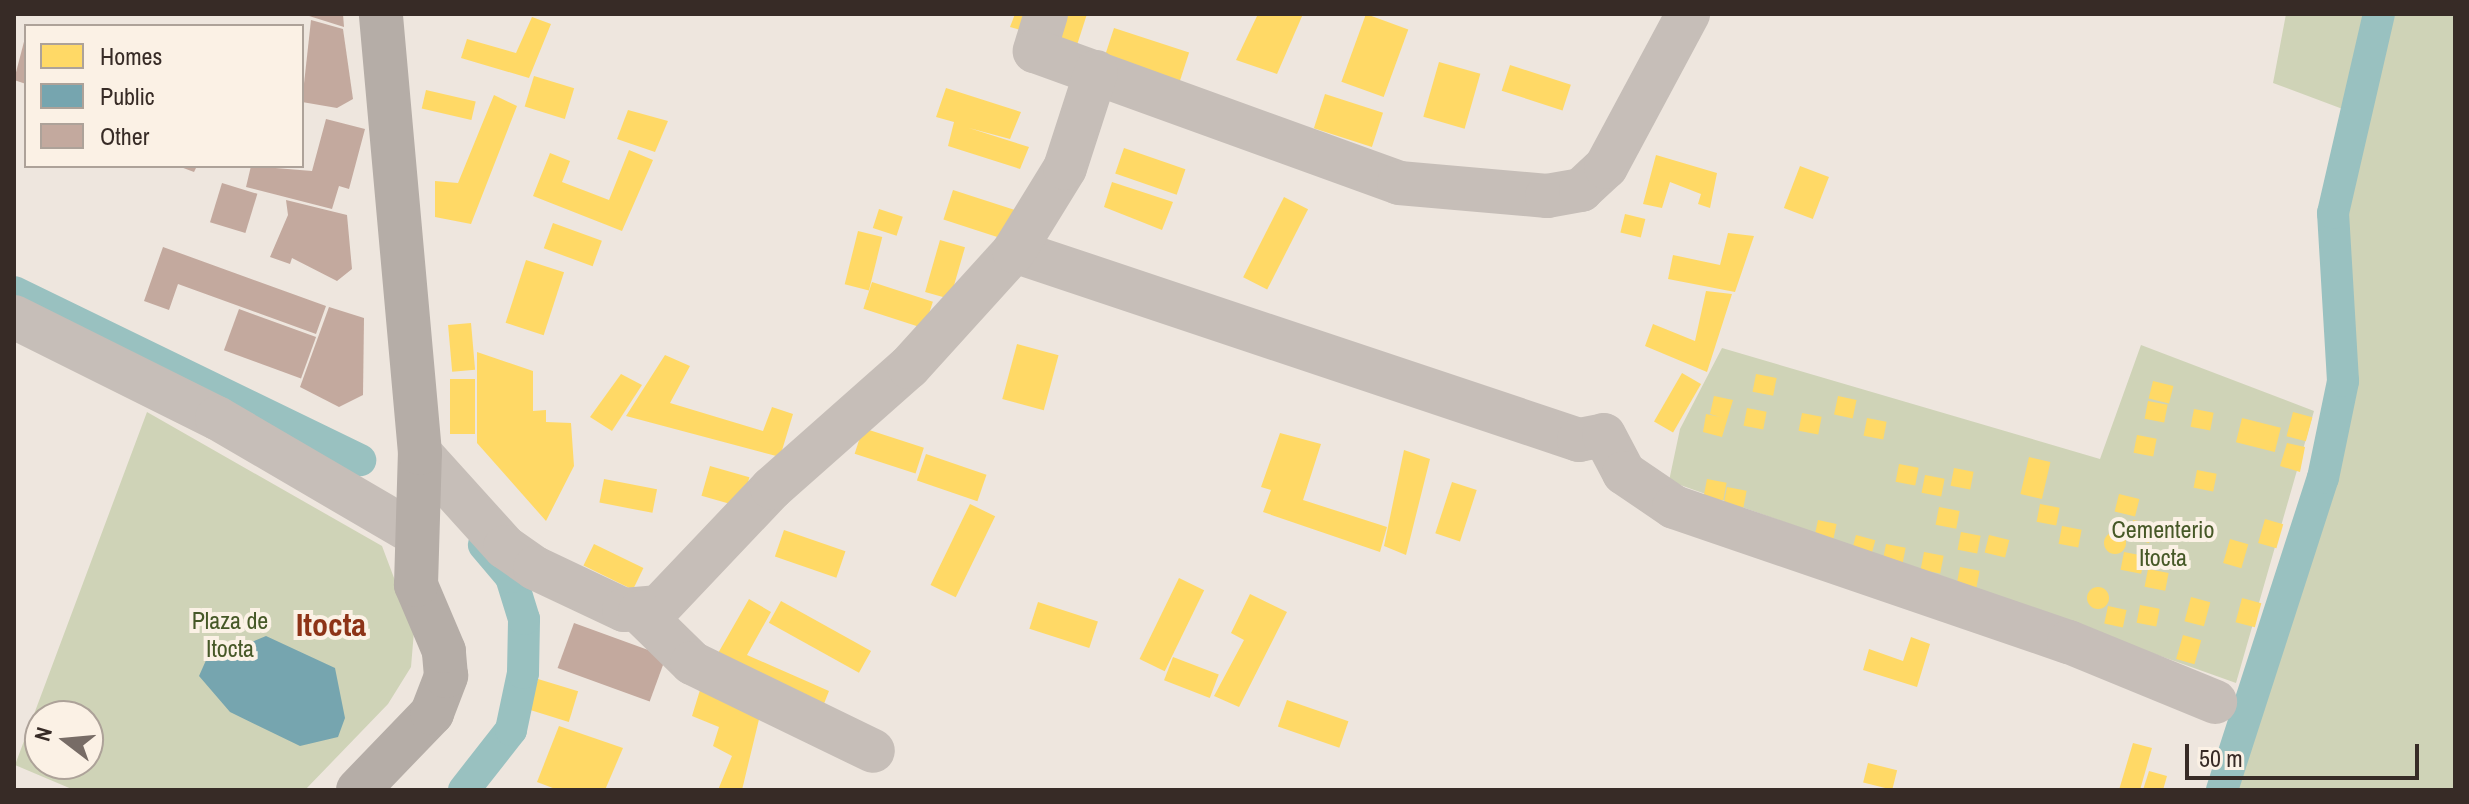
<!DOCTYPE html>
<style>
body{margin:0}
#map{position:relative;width:2469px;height:804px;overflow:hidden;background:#eee6de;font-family:"Archivo Narrow",sans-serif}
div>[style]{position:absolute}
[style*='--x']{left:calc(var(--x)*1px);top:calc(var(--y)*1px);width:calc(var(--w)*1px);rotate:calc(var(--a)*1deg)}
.green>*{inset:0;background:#cfd3b7}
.homes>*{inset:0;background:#ffd966;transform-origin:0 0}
.round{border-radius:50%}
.public>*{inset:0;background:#76a5af}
.canal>*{height:32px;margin:-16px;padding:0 16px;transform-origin:16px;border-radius:16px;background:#99c1c0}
.building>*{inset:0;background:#c3a99e;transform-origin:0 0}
.minor>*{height:44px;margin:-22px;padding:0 22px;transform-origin:22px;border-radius:22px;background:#c6beb8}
.major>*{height:44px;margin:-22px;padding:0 22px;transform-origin:22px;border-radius:22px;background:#b5ada7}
span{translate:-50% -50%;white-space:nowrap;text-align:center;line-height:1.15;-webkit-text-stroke:8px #fbf1e5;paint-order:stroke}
.park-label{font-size:24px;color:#465827}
.district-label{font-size:32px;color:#8d3317;font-weight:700}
.frame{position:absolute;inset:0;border:16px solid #372b26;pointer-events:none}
.legend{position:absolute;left:24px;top:24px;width:280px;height:144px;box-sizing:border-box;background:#fbf1e5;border:2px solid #ada299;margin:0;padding:10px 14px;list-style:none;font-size:24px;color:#372b26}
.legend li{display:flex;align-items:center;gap:16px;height:40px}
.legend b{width:40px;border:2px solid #ada299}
.north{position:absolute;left:24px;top:700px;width:80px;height:80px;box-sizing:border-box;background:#fbf1e5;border:2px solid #ada299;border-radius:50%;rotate:286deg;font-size:22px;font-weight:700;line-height:32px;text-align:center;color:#372b26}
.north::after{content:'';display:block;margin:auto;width:28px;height:36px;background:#776c66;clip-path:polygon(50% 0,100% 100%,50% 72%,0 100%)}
.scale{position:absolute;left:2185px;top:744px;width:234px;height:36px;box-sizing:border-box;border:4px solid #372b26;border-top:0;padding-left:10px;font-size:24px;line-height:28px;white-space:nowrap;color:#372b26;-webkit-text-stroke:6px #fbf1e5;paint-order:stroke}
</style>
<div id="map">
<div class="green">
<i style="clip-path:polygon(2286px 14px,2455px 14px,2455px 790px,2222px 790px,2323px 478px,2343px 381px,2333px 213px,2356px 114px,2273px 83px)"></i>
<i style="clip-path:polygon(2141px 345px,2314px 411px,2236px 683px,1669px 481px,1680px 429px,1722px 348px,2100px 459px)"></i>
<i style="clip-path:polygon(evenodd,147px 412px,382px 546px,414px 631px,411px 667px,388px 704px,305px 790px,74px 790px,15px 765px,147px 412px,40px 716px,88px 716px,88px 764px,40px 764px,40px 716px)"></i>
</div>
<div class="homes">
<i style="clip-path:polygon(1015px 14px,1041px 14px,1034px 34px,1010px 27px)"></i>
<i style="clip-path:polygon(1061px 14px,1087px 14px,1077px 45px,1054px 38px)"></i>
<i style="clip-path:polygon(1258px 14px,1303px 14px,1277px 74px,1236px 60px)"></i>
<i style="left:1366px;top:14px;width:45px;height:72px;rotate:20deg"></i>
<i style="clip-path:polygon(532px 17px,551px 24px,529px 78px,461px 58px,467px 39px,516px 53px)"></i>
<i style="left:1114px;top:28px;width:79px;height:31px;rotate:18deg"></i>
<i style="left:1439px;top:62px;width:43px;height:57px;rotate:16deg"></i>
<i style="left:1510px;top:65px;width:64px;height:27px;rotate:18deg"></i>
<i style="left:534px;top:76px;width:42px;height:32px;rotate:17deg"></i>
<i style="clip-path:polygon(946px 88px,1021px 112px,1010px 139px,969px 128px,1029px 147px,1020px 169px,948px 146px,954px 122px,936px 117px)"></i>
<i style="left:426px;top:90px;width:51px;height:19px;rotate:13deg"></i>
<i style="left:1325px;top:94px;width:61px;height:36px;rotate:18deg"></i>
<i style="clip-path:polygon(494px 95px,517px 106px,471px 224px,435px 217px,435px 181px,458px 183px)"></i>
<i style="clip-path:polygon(628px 110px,668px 121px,655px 152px,617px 139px)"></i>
<i style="left:1124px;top:148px;width:65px;height:27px;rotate:19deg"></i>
<i style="clip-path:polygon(629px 150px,653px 160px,622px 231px,533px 196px,550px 153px,570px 161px,562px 182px,609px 200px)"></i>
<i style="clip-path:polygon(1656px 155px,1717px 173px,1710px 208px,1698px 204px,1701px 194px,1670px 182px,1662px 208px,1643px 204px)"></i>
<i style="left:1800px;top:166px;width:31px;height:45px;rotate:21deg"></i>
<i style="clip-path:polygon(1112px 182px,1173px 202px,1162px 230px,1104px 207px)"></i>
<i style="left:953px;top:190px;width:79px;height:31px;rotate:18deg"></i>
<i style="left:1284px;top:197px;width:27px;height:90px;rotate:27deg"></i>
<i style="left:879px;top:209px;width:25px;height:20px;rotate:18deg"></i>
<i style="left:1625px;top:214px;width:21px;height:19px;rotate:14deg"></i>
<i style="left:553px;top:223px;width:52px;height:27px;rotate:20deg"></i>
<i style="left:858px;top:231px;width:25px;height:55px;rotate:14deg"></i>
<i style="clip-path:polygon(1728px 233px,1754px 236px,1735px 292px,1668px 279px,1673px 255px,1720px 265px)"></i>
<i style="left:940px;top:240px;width:26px;height:54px;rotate:16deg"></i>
<i style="left:526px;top:260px;width:40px;height:66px;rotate:18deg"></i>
<i style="left:872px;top:282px;width:64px;height:28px;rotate:18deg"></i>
<i style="clip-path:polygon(1706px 291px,1732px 294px,1707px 372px,1645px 346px,1653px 324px,1695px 341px)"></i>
<i style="left:471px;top:323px;width:47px;height:23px;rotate:85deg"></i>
<i style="left:1017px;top:344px;width:43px;height:57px;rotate:15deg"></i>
<i style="clip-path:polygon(477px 352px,533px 371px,533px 411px,546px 410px,546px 422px,571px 423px,574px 466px,546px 521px,477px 443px)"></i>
<i style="clip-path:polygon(665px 355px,690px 366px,670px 403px,763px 431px,772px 407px,793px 414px,780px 457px,626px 416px)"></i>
<i style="left:1682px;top:373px;width:22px;height:56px;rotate:30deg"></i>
<i style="clip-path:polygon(621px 374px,642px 385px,612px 431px,590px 417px)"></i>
<i style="left:1756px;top:374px;width:21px;height:18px;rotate:11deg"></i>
<i style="left:450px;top:379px;width:25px;height:55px"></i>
<i style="left:2153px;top:381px;width:21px;height:18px;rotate:14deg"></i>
<i style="clip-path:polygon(1714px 396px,1733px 400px,1722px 437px,1703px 432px,1706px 414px,1720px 417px,1710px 414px)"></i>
<i style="left:1838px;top:396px;width:19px;height:19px;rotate:12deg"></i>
<i style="left:2148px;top:401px;width:20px;height:18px;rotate:11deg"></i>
<i style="left:1747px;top:408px;width:20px;height:18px;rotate:11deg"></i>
<i style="left:2194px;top:409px;width:20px;height:18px;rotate:11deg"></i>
<i style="left:2293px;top:412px;width:20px;height:25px;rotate:15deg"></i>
<i style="left:1802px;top:413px;width:20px;height:18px;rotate:11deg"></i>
<i style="left:1867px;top:418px;width:20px;height:18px;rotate:11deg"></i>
<i style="left:2242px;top:418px;width:40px;height:25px;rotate:14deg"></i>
<i style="left:863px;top:428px;width:64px;height:27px;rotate:18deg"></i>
<i style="clip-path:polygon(1280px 433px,1321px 444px,1303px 500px,1387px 527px,1380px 552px,1263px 512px,1271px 490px,1261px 487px)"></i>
<i style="left:2137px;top:435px;width:20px;height:18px;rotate:11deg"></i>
<i style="clip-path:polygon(2287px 443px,2305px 447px,2300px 472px,2280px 466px)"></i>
<i style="clip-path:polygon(1404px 450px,1430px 459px,1406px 555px,1384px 546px)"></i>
<i style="left:926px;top:454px;width:64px;height:28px;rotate:19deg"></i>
<i style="left:2029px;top:457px;width:22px;height:38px;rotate:13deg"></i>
<i style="left:1899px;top:464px;width:20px;height:18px;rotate:11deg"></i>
<i style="left:710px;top:466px;width:41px;height:31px;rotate:16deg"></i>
<i style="left:1954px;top:468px;width:20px;height:18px;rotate:11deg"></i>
<i style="left:2197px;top:470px;width:20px;height:18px;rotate:11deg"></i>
<i style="left:1925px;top:475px;width:20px;height:18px;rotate:11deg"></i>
<i style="left:604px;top:479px;width:54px;height:24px;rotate:11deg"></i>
<i style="left:1707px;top:479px;width:20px;height:18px;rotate:11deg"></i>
<i style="left:1452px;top:482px;width:26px;height:54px;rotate:18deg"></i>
<i style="left:1727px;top:487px;width:20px;height:18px;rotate:11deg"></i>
<i style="left:2119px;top:494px;width:21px;height:18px;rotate:14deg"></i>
<i style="left:970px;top:504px;width:28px;height:90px;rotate:26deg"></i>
<i style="left:2040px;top:504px;width:20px;height:18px;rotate:11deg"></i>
<i style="left:1939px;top:507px;width:21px;height:18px;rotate:11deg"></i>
<i style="left:2265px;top:519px;width:19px;height:25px;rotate:16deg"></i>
<i style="left:1818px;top:520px;width:19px;height:18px;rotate:12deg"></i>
<i style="clip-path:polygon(2133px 520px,2154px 524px,2149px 543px,2130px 538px)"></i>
<i style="left:2062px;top:526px;width:20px;height:18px;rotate:11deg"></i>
<i style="left:784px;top:530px;width:65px;height:28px;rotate:19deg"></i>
<i style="left:1961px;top:532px;width:20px;height:18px;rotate:11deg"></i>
<i class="round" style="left:2104px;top:532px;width:22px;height:22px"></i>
<i style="left:1856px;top:535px;width:20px;height:18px;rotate:15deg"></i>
<i style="left:1989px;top:535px;width:21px;height:18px;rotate:14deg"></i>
<i style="left:2230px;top:539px;width:19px;height:25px;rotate:16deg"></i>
<i style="left:594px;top:544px;width:55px;height:24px;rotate:26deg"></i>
<i style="left:1886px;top:544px;width:20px;height:18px;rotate:11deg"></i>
<i style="left:1924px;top:552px;width:20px;height:18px;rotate:11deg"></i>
<i style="left:2124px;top:552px;width:21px;height:18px;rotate:11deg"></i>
<i style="left:1960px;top:567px;width:20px;height:18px;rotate:11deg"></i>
<i style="left:2148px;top:569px;width:21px;height:18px;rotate:11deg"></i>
<i style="left:1179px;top:578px;width:28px;height:90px;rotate:26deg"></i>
<i class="round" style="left:2087px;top:587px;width:22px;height:22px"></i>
<i style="clip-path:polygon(1250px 594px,1287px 612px,1239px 707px,1214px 696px,1244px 640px,1231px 633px)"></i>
<i style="left:2191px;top:597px;width:20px;height:25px;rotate:15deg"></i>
<i style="left:2242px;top:598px;width:20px;height:25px;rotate:15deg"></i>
<i style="clip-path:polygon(749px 599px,771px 612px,747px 655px,829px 691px,818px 719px,713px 662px)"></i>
<i style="left:781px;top:601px;width:103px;height:25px;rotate:29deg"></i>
<i style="left:1038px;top:602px;width:63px;height:28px;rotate:18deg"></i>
<i style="left:2140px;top:605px;width:20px;height:18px;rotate:11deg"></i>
<i style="left:2108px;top:606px;width:19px;height:18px;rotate:12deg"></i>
<i style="left:2183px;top:635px;width:19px;height:25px;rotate:16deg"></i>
<i style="clip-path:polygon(1911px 637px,1930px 644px,1917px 687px,1863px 670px,1869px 649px,1903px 661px)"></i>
<i style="left:578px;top:638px;width:63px;height:27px;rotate:18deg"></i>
<i style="left:1173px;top:657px;width:49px;height:25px;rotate:21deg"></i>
<i style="left:538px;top:679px;width:42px;height:32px;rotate:17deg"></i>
<i style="clip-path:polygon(700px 690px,761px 711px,742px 790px,718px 790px,732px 756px,713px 746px,719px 727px,692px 716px)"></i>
<i style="left:1287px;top:700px;width:65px;height:28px;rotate:19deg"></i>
<i style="clip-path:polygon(559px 726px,623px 748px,605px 790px,558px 790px,537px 782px)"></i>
<i style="clip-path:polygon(2133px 743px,2152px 748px,2140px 790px,2119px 790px)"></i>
<i style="left:1868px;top:763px;width:30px;height:20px;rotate:14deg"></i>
<i style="clip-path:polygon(2149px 771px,2167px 776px,2163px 790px,2143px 790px)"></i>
</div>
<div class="public">
<i style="clip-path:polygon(266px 636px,335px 668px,345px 718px,338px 737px,300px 746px,230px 712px,199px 676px,215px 640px,235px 649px)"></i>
</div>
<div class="canal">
<i style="--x:14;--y:292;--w:385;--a:25.9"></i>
<i style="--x:464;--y:790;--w:76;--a:-51.9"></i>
<i style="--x:511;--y:730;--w:58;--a:-78.1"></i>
<i style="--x:523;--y:673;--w:54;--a:-88.9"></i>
<i style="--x:524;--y:619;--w:44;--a:-107.2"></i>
<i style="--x:511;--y:577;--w:42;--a:-130.2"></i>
<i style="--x:2222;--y:790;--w:328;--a:-72.1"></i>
<i style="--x:2323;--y:478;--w:99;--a:-78.3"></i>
<i style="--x:2343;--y:381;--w:168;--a:-93.4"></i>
<i style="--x:2333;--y:213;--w:204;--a:-77"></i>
</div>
<div class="building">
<i style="clip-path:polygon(307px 14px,343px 14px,344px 27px,306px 15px)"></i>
<i style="clip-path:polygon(311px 20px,343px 29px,353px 99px,337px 108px,302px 102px)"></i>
<i style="clip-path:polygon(26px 34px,26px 84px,14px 80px)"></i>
<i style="clip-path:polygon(326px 119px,365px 129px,349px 189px,339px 186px,332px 209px,246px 187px,251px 166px,312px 171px)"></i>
<i style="clip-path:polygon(178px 166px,197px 166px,194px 172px)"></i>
<i style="left:222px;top:183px;width:37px;height:41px;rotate:17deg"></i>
<i style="clip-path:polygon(286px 200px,347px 215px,352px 269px,337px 281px,292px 258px,290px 264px,270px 257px,288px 215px)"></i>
<i style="clip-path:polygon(163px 247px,326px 306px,316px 334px,178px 284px,169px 310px,144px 301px)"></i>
<i style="clip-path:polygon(329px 307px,364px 318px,363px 395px,339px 407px,300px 387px)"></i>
<i style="left:239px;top:309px;width:82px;height:44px;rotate:20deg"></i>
<i style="left:574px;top:623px;width:98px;height:48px;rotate:20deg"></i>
</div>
<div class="minor">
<i style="--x:1046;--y:14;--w:39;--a:107"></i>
<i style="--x:1035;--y:51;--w:387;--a:19.9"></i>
<i style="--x:1399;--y:183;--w:149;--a:5"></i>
<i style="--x:1547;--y:196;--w:35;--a:-10"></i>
<i style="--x:1581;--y:190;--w:34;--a:-43"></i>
<i style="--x:1606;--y:167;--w:174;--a:-61.8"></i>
<i style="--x:1014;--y:251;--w:596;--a:18.5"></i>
<i style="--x:1579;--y:440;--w:25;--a:-11"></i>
<i style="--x:1604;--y:435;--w:43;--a:62.2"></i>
<i style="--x:1624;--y:473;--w:60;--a:34.2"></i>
<i style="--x:1674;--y:507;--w:417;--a:18.9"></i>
<i style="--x:2069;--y:642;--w:158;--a:22.3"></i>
<i style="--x:14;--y:317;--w:227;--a:26.5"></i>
<i style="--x:217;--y:418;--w:228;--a:30.3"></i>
<i style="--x:420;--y:453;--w:127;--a:47.9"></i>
<i style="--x:505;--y:547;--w:37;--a:35"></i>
<i style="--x:535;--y:568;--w:98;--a:25.3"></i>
<i style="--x:624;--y:610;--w:35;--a:-5"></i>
<i style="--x:659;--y:607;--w:164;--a:-46.5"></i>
<i style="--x:772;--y:488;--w:183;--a:-41.5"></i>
<i style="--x:909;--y:367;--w:156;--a:-47.8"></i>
<i style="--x:1014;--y:251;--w:97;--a:-58.4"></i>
<i style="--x:1065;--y:168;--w:101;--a:-72.1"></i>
<i style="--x:640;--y:612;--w:73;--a:44.4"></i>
<i style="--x:692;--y:663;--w:201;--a:25.9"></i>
</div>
<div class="major">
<i style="--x:358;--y:790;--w:107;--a:-46.1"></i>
<i style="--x:432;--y:713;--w:40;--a:-69"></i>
<i style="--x:446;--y:676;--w:25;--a:-95"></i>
<i style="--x:444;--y:651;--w:72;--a:-113"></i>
<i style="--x:416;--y:585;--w:132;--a:-88.3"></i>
<i style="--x:420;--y:453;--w:441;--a:-95.1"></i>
</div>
<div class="park-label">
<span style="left:2163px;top:544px">Cementerio<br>Itocta</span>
<span style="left:230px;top:635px">Plaza de<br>Itocta</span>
</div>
<div class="district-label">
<span style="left:331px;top:625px">Itocta</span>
</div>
<div class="frame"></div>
<ul class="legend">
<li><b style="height:22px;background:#ffd966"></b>Homes</li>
<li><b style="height:22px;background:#76a5af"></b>Public</li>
<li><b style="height:22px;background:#c3a99e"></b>Other</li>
</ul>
<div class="north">N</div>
<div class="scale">50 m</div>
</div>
